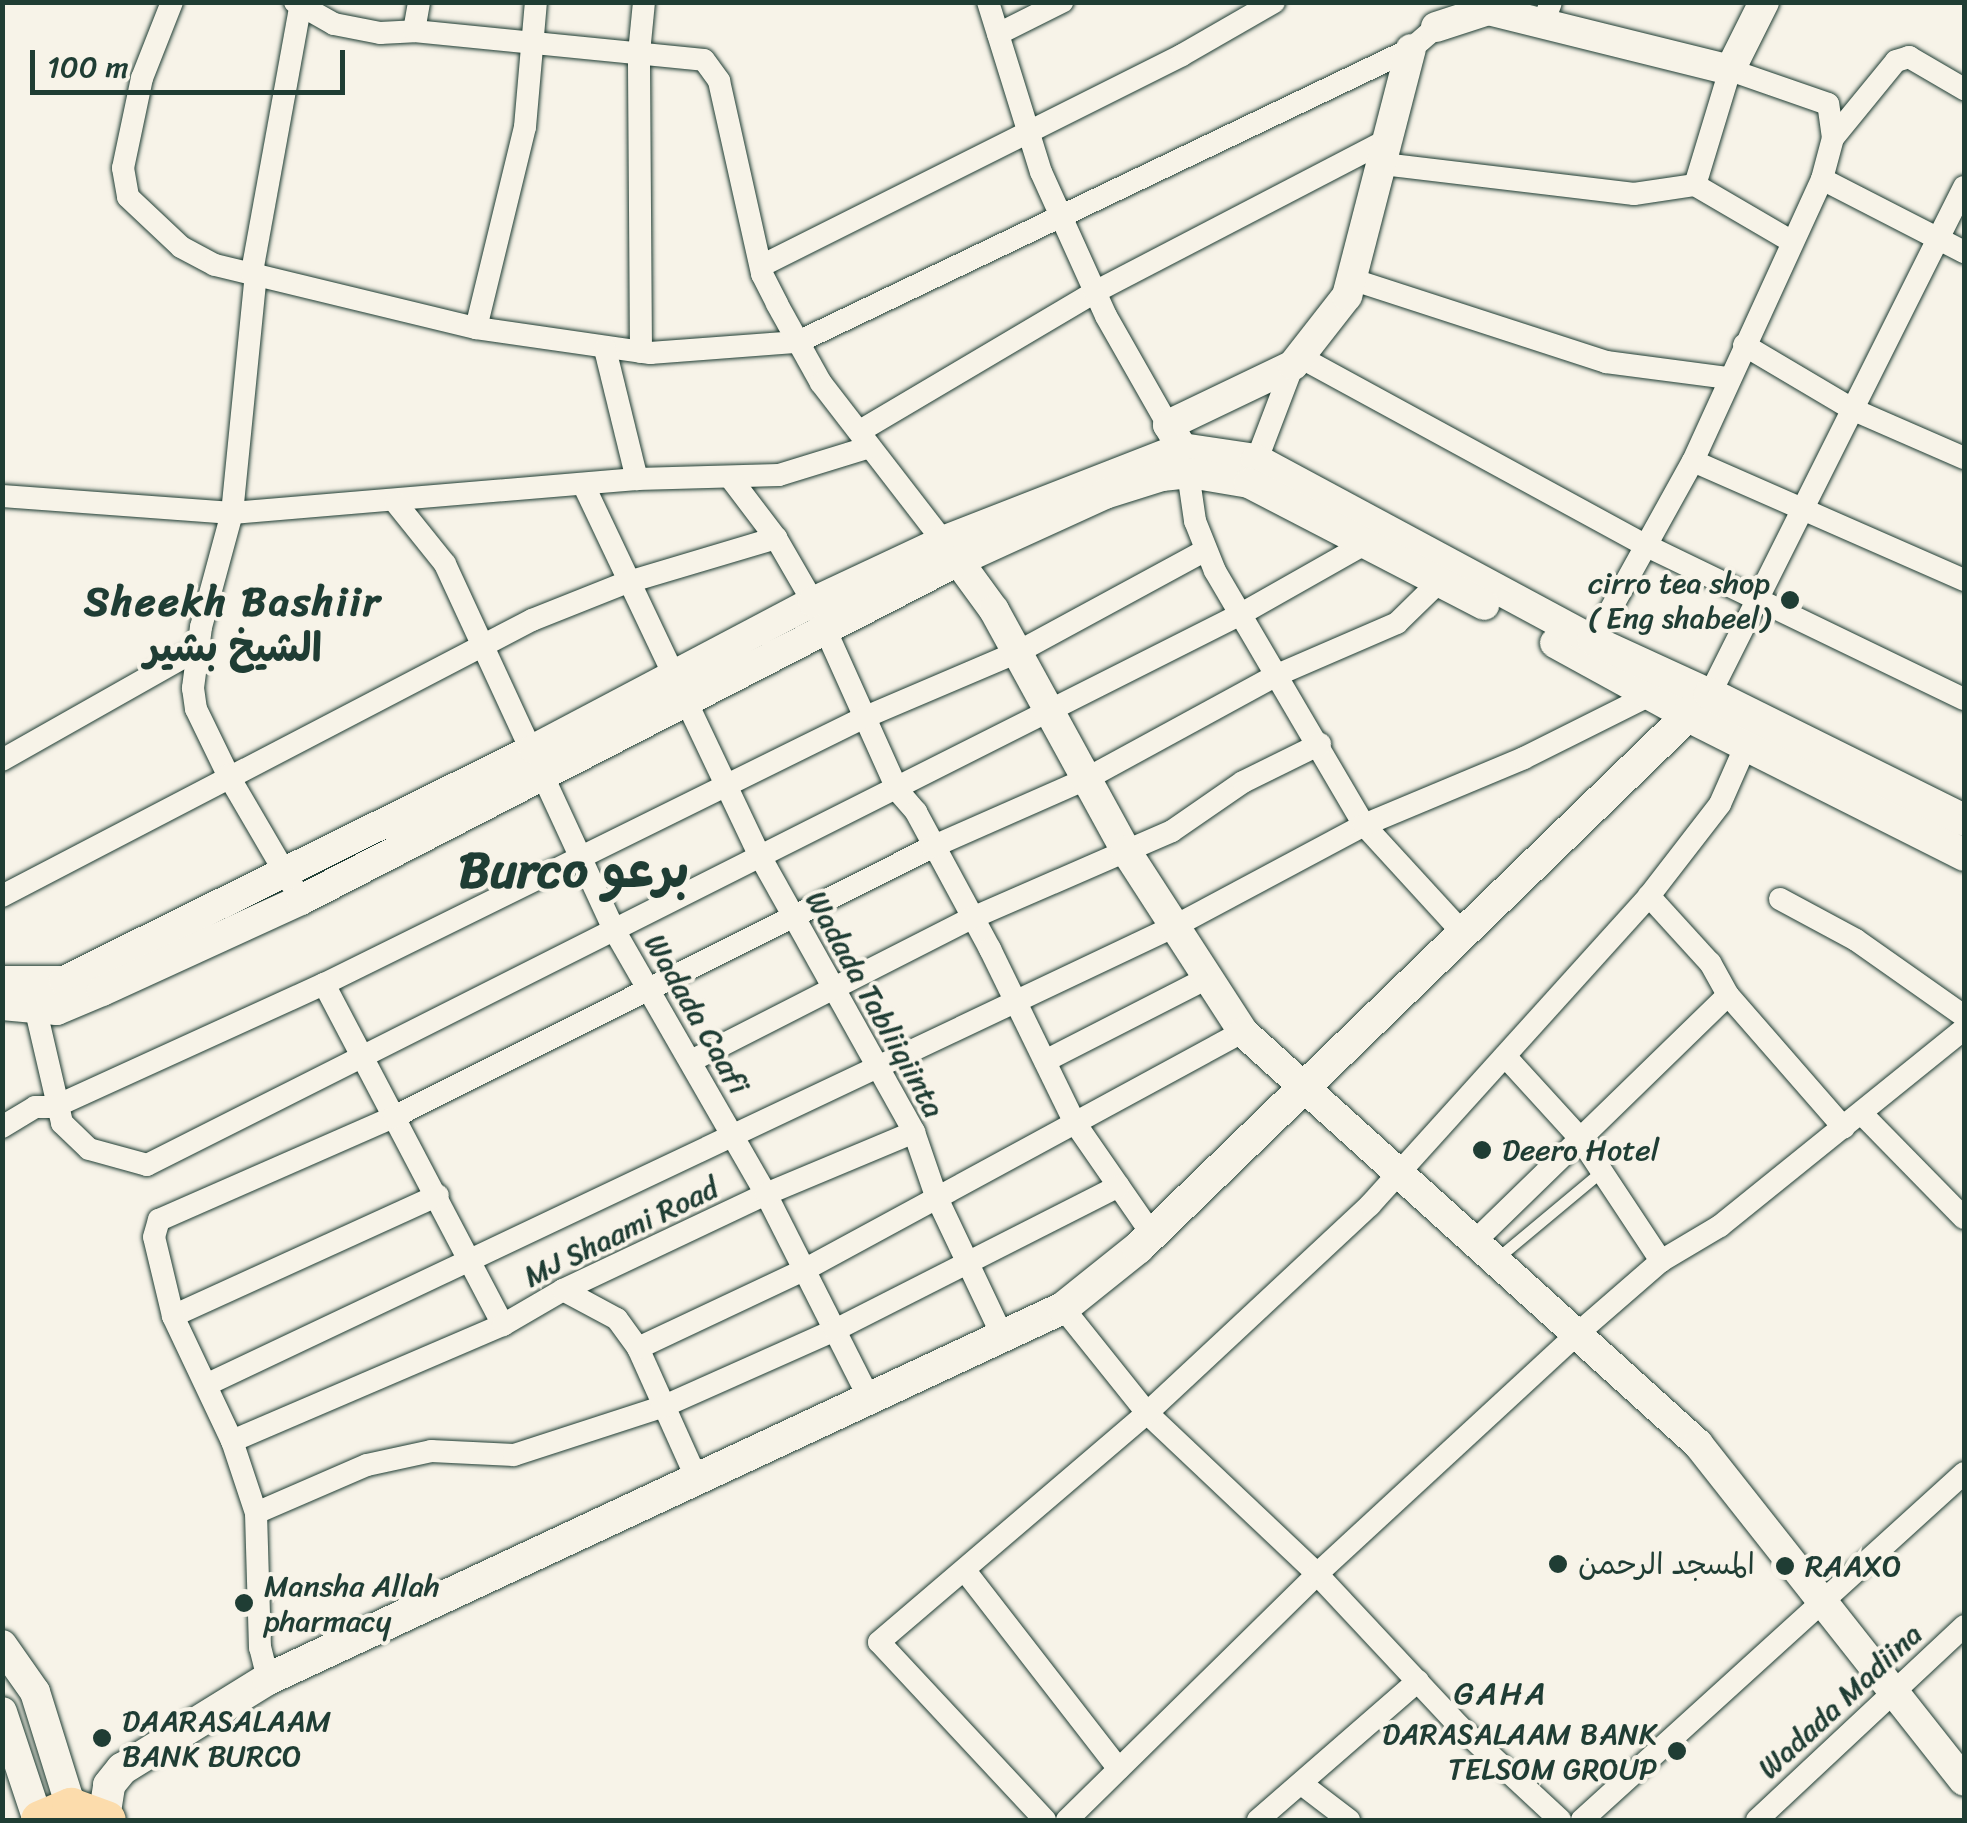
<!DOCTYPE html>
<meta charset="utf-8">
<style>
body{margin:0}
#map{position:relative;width:1967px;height:1823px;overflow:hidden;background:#f7f3e8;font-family:Sriracha,"Playpen Sans Arabic",sans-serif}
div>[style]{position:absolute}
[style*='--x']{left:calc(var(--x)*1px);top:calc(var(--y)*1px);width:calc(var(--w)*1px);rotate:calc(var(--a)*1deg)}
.roads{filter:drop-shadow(0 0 2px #1f3d34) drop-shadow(0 0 2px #1f3d34)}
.service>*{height:11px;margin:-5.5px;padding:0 5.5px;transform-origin:5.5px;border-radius:5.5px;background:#f7f3e8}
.minor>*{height:22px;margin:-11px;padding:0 11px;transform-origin:11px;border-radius:11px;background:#f7f3e8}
.tertiary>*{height:30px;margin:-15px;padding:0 15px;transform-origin:15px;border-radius:15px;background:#f7f3e8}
.secondary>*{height:32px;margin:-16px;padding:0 16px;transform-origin:16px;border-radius:16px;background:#f7f3e8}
.trunk>*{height:38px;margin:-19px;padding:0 19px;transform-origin:19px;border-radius:19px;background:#fcdcac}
.dots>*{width:28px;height:28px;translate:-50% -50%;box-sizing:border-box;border:5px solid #f7f3e8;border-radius:50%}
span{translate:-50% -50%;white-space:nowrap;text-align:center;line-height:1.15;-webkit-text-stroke:8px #f7f3e8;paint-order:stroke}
.poi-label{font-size:30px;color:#1f3d34}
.right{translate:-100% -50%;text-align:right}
.left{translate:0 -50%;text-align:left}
.street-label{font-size:30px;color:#1f3d34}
.neighbourhood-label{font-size:32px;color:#1f3d34;letter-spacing:2.5px}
.district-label{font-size:40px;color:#1f3d34;font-weight:700;letter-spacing:2.5px}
.town-label{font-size:50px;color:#1f3d34;font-weight:700}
.frame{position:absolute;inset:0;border:5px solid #1f3d34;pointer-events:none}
.scale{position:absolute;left:30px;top:50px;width:315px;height:45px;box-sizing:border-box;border:5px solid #1f3d34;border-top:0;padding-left:12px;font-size:30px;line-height:35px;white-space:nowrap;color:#1f3d34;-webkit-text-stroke:8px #f7f3e8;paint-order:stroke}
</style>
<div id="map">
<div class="roads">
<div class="service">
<i style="--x:1495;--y:1260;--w:139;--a:-39.8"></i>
</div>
<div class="minor">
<i style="--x:172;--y:2;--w:82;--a:111.5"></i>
<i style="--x:142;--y:78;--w:92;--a:101.9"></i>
<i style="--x:123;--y:168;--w:29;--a:80"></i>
<i style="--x:128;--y:197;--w:73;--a:43.3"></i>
<i style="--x:181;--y:247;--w:38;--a:28"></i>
<i style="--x:215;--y:265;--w:268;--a:13.6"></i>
<i style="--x:476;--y:328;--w:176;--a:8.2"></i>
<i style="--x:650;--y:353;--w:148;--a:-4.3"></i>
<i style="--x:798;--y:342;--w:679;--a:-25.55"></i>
<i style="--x:1411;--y:49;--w:33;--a:-41"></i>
<i style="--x:295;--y:2;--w:45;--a:29.4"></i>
<i style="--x:334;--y:24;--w:47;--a:11.1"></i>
<i style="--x:380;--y:33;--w:34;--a:-3"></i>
<i style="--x:414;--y:31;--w:291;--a:5.7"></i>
<i style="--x:704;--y:60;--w:26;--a:54"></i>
<i style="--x:719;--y:81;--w:198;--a:77.4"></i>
<i style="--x:762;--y:274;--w:34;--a:63"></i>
<i style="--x:777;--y:304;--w:90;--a:60.9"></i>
<i style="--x:821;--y:383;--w:200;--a:52.3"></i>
<i style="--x:988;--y:2;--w:178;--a:72.7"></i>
<i style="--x:1041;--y:172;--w:158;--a:65.7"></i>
<i style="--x:1106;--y:316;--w:125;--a:60.4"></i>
<i style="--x:1543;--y:23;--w:22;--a:-69"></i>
<i style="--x:414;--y:31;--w:29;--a:-80"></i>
<i style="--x:998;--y:34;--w:72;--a:-26.6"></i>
<i style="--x:1833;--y:138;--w:99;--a:-50.7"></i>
<i style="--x:1896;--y:61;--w:14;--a:-17"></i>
<i style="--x:1909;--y:57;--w:64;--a:30.2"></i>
<i style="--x:1383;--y:164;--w:253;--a:6.8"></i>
<i style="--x:1634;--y:194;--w:62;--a:-8.4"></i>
<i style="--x:1822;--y:179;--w:160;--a:27.2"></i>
<i style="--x:761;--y:266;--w:471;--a:-26.6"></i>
<i style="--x:1182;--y:55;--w:106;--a:-29.9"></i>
<i style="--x:252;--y:272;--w:274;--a:-79.7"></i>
<i style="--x:256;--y:273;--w:241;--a:95.7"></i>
<i style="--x:232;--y:513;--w:118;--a:105.2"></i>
<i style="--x:201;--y:627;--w:62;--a:97.5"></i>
<i style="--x:193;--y:688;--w:21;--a:82"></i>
<i style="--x:196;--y:709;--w:73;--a:64.1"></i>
<i style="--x:228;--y:775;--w:145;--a:59.7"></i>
<i style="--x:1351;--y:279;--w:268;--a:18"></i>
<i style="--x:1606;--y:362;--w:122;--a:7.5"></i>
<i style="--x:476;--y:328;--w:207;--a:-76.3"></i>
<i style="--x:525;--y:127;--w:125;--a:-85"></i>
<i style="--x:1744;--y:345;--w:128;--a:30.6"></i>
<i style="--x:1854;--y:410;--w:120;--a:23.6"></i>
<i style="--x:605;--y:349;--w:134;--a:76.2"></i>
<i style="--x:641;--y:352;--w:299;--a:-90.4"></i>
<i style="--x:639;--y:53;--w:51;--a:-84.4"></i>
<i style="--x:1300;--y:357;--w:395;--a:28.6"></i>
<i style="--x:1647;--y:546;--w:352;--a:25.8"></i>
<i style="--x:860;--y:431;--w:273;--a:-30.6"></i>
<i style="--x:1095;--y:292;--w:334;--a:-27.5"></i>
<i style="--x:1186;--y:459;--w:63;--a:81.7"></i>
<i style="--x:1195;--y:521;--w:54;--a:68.2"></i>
<i style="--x:1215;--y:571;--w:294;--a:59.6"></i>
<i style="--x:1364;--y:825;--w:145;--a:47.5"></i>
<i style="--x:1693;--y:461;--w:296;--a:23.7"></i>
<i style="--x:1251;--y:475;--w:118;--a:-69.1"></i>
<i style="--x:584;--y:486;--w:412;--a:64.6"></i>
<i style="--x:761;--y:858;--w:314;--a:60.8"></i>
<i style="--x:914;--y:1132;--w:68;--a:71"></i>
<i style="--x:936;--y:1196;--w:156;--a:64.6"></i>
<i style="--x:2;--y:496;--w:231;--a:4.2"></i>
<i style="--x:232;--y:513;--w:406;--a:-4.8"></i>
<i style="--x:637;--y:479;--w:142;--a:-1.6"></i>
<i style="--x:779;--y:475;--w:95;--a:-17.1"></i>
<i style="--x:396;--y:503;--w:78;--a:51.2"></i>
<i style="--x:445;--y:564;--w:401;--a:65.2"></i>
<i style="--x:613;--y:928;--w:307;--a:60.1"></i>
<i style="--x:766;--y:1194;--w:226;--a:63.2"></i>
<i style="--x:776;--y:538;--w:74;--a:60"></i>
<i style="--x:813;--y:602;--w:207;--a:65.8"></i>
<i style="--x:898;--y:791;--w:28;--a:49"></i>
<i style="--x:916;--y:812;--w:156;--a:61.6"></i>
<i style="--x:990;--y:949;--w:194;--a:64"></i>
<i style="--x:1075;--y:1123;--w:135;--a:55.3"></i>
<i style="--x:1587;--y:652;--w:218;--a:-61"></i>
<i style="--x:1693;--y:461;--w:310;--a:-65.4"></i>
<i style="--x:1822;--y:179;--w:42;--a:-75"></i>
<i style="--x:1833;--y:138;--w:34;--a:-98"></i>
<i style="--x:1828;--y:104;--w:104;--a:-160.9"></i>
<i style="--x:1730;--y:70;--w:120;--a:106.9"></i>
<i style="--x:1695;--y:185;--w:111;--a:30.3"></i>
<i style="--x:1710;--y:694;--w:567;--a:-63.39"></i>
<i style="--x:2;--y:760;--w:225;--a:-29.5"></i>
<i style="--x:2;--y:896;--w:598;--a:-27.51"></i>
<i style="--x:532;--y:620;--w:100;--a:-21.7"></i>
<i style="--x:625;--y:583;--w:158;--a:-16.6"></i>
<i style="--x:776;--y:538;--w:73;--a:-127.2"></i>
<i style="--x:1780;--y:899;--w:86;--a:28.3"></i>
<i style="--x:1856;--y:940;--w:132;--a:35.1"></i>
<i style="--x:324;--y:984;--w:385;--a:62.3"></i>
<i style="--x:1728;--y:995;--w:176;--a:48.9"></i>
<i style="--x:36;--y:1011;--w:115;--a:76.9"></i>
<i style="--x:62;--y:1123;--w:37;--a:44"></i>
<i style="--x:89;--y:1149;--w:60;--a:15.4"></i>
<i style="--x:147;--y:1165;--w:1225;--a:-26.73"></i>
<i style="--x:1241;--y:614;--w:138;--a:-29.5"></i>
<i style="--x:1361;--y:546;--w:18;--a:-68"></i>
<i style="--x:1505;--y:1056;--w:110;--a:47.6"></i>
<i style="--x:1579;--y:1137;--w:149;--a:56.5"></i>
<i style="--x:691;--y:1061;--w:315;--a:-27"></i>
<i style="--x:972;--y:918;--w:218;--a:-23.5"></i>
<i style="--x:1172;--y:831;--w:86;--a:-34.6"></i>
<i style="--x:1243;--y:782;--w:86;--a:-26.3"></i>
<i style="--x:1045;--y:1061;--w:182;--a:-27.1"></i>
<i style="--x:1863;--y:1115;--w:144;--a:45.6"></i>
<i style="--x:2;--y:1127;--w:39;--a:-31"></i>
<i style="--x:35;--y:1107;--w:19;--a:0"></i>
<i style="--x:54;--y:1107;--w:297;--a:-24.5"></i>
<i style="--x:324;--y:984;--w:601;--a:-26.27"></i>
<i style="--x:863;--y:718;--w:168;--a:-23.1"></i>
<i style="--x:1018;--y:652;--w:212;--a:-28.5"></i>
<i style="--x:1472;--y:1244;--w:357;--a:-44.2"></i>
<i style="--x:1728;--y:995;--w:37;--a:-119"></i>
<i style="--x:1710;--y:963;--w:91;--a:-132.3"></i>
<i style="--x:563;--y:1290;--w:61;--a:28.2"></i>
<i style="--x:617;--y:1319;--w:36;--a:54"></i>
<i style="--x:638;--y:1348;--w:144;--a:65.8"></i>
<i style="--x:1063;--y:1308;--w:134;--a:51.3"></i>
<i style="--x:1147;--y:1413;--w:234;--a:43.4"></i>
<i style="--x:1317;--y:1574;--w:208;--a:46.9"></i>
<i style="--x:1459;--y:1726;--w:138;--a:42.9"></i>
<i style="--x:173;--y:1316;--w:291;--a:-24.5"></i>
<i style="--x:638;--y:1348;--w:183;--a:-25.2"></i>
<i style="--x:804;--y:1270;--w:499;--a:-28.5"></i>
<i style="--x:208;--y:1384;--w:1070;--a:-25.34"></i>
<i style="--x:1175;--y:926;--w:214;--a:-28.1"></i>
<i style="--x:1364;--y:825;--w:173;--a:-22.7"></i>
<i style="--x:1524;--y:758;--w:143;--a:-26.6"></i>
<i style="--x:232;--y:1441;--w:295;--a:-23.2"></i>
<i style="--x:503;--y:1325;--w:69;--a:-30.3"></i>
<i style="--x:563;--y:1290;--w:225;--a:-25.3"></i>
<i style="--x:766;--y:1194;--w:160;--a:-22.7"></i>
<i style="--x:256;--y:1513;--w:121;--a:-23.4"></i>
<i style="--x:367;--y:1465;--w:66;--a:-12.3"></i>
<i style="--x:431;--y:1451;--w:83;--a:2.8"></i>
<i style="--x:514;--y:1455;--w:156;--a:-18"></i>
<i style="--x:662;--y:1407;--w:189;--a:-24"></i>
<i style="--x:835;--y:1330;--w:318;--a:-26.9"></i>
<i style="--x:966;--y:1572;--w:249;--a:52.2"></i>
<i style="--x:268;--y:1679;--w:32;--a:-104"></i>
<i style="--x:260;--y:1648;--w:135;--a:-91.7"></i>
<i style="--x:256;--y:1513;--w:76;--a:-108.4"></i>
<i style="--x:232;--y:1441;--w:138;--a:-115.3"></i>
<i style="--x:173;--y:1316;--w:81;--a:-103.5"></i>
<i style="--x:154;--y:1237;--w:18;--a:-74"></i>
<i style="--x:159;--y:1220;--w:257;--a:-23.7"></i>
<i style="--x:394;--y:1117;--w:602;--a:-26.65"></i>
<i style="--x:932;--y:847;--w:168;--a:-23.8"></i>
<i style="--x:1086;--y:779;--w:217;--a:-28.6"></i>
<i style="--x:1277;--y:675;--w:131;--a:-23.4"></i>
<i style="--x:1397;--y:623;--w:57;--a:-44.3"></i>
<i style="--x:1303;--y:1785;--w:58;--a:37.3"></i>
<i style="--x:1045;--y:1820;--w:243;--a:-133"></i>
<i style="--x:879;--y:1642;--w:353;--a:-40.5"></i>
<i style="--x:1147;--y:1413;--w:305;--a:-43"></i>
<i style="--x:1370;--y:1205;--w:416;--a:-47.9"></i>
<i style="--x:1649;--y:896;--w:116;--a:-52.3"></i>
<i style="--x:1720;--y:804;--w:64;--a:-66.2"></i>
<i style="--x:1067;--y:1820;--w:351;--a:-44.5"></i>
<i style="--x:1317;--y:1574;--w:354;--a:-42.7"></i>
<i style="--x:1577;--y:1334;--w:111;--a:-41"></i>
<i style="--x:1661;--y:1261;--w:69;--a:-30.7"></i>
<i style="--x:1720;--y:1226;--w:314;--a:-38.9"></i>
<i style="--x:1258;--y:1820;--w:212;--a:-41"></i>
<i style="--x:1582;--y:1820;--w:516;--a:-42.25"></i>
<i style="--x:1757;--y:1820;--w:284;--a:-43.1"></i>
</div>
<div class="tertiary">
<i style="--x:1436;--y:27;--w:55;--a:-18.1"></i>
<i style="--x:1488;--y:10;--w:249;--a:13.9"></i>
<i style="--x:1730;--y:70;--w:76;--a:-63.4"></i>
<i style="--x:1182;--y:448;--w:27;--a:-121"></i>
<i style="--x:1168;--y:425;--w:139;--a:-25.6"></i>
<i style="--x:1293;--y:365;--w:88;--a:-52"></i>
<i style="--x:1347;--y:296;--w:255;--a:-75.5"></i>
<i style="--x:948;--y:547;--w:78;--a:53.9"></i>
<i style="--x:994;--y:610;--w:275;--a:61.3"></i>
<i style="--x:1126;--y:851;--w:216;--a:57.1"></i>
<i style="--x:1243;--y:1032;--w:614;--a:42.16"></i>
<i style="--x:1698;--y:1444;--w:429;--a:51.7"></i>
<i style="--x:1555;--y:643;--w:152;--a:28.8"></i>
<i style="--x:2;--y:981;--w:62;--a:0"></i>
<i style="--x:64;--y:981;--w:524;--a:-26.27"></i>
<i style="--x:534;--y:749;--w:315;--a:-27.8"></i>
<i style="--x:813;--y:602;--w:144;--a:-25.1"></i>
<i style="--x:943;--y:541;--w:256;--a:-21.3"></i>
<i style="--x:1182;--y:448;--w:75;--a:8.5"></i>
<i style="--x:1256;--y:459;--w:382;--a:28.3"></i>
<i style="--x:1592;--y:640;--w:130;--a:24.6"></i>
<i style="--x:2;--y:1005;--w:55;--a:5.2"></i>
<i style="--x:57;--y:1010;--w:49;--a:-22.9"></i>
<i style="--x:102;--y:991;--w:219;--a:-24.6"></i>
<i style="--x:301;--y:900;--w:739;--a:-27.29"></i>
<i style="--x:958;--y:561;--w:162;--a:-24.5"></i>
<i style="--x:1105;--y:494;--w:60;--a:-17.5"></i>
<i style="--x:1162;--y:476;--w:28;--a:-6"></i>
<i style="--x:1190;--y:473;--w:60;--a:9.6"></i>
<i style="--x:1249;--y:483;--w:265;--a:27.4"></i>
<i style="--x:2;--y:1645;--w:57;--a:54.9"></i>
<i style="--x:35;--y:1692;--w:121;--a:72.6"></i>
<i style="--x:2;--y:1712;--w:114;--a:71.6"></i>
</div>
<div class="secondary">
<i style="--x:1688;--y:716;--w:309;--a:26.7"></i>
<i style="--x:104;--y:1818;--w:33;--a:-81"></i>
<i style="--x:109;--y:1785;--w:21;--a:-51"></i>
<i style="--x:122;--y:1769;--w:172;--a:-31.7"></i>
<i style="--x:268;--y:1679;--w:877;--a:-25.02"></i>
<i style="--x:1063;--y:1308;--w:96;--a:-38.7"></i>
<i style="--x:1138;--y:1248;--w:796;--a:-44.08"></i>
<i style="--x:1710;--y:694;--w:284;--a:26.4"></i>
</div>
<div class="trunk">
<i style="--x:40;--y:1820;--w:34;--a:-23"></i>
<i style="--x:71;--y:1807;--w:38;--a:20"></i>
</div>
</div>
<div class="dots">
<i style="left:1790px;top:600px;background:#1f3d34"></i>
<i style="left:1482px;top:1150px;background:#1f3d34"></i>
<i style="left:1558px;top:1564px;background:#1f3d34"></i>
<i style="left:1785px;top:1566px;background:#1f3d34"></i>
<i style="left:244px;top:1603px;background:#1f3d34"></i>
<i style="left:102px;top:1738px;background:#1f3d34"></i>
<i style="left:1677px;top:1751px;background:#1f3d34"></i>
</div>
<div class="poi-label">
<span class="right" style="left:1770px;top:600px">cirro tea shop<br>( Eng shabeel)</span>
<span class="left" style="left:1502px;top:1150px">Deero Hotel</span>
<span class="left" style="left:1578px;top:1564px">المسجد الرحمن</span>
<span class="left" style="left:1805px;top:1566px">RAAXO</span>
<span class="left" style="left:264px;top:1603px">Mansha Allah<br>pharmacy</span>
<span class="left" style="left:122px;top:1738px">DAARASALAAM<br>BANK BURCO</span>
<span class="right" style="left:1657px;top:1751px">DARASALAAM BANK<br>TELSOM GROUP</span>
</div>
<div class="street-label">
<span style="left:875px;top:1004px;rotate:61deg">Wadada Tabliiqiinta</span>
<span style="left:697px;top:1014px;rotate:60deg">Wadada Caafi</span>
<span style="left:621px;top:1232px;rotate:-26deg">MJ Shaami Road</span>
<span style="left:1840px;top:1701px;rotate:-43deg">Wadada Madiina</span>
</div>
<div class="neighbourhood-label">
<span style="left:1501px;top:1694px">GAHA</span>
</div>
<div class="district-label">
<span style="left:233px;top:625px">Sheekh Bashiir<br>الشيخ بشير</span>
</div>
<div class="town-label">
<span style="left:574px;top:871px">Burco برعو</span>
</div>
<div class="frame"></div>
<div class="scale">100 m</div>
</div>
